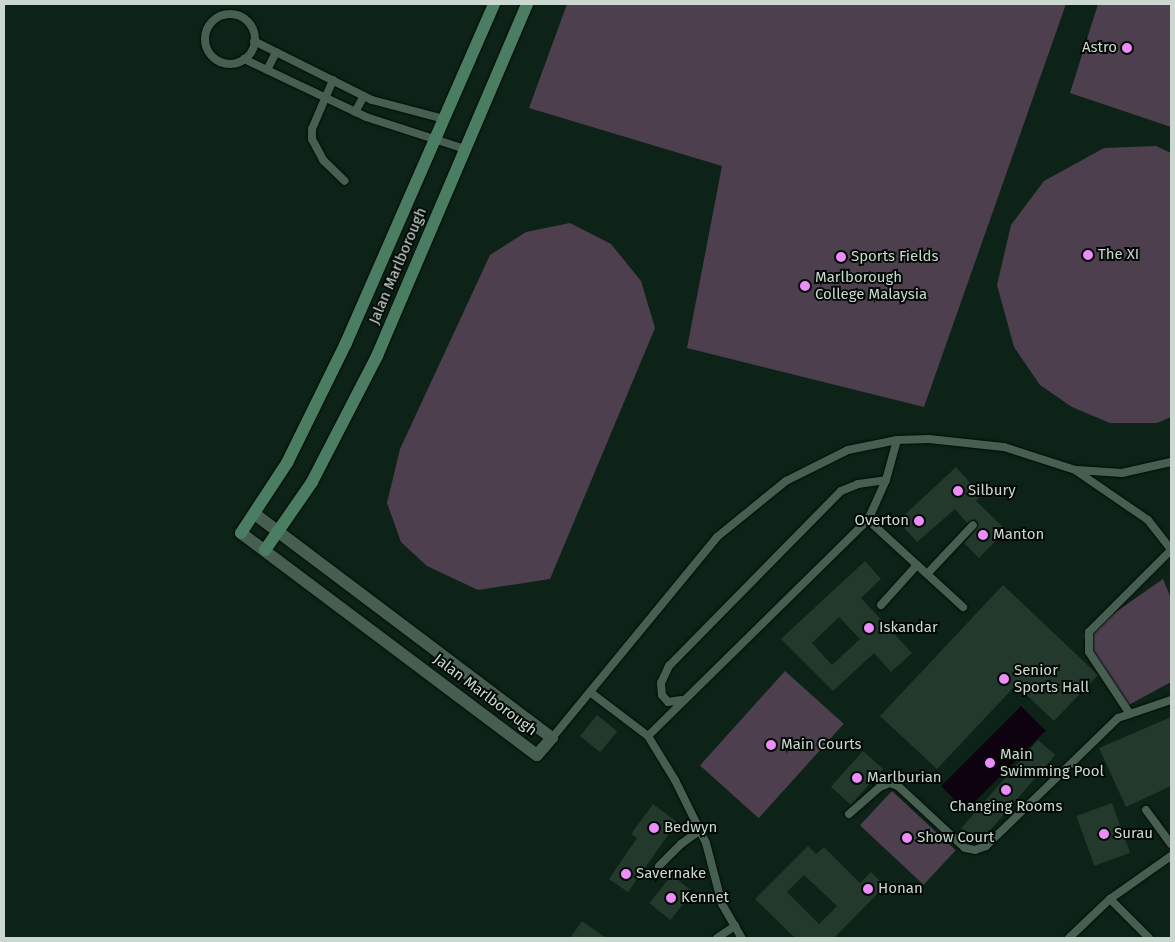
<!DOCTYPE html>
<style>
body{margin:0}
#map{position:relative;width:1175px;height:942px;overflow:hidden;background:#0d2317;font-family:"Fira Sans",sans-serif}
div>[style]{position:absolute}
[style*='--x']{left:calc(var(--x)*1px);top:calc(var(--y)*1px);width:calc(var(--w)*1px);rotate:calc(var(--a)*1deg)}
.green>*{inset:0;background:#4d3f4e;transform-origin:0 0}
.water>*{inset:0;background:#0e0210;transform-origin:0 0}
.building>*{inset:0;background:#22392c;transform-origin:0 0}
.roads{filter:drop-shadow(0 0 1px #000c04) drop-shadow(0 0 1px #000c04)}
.lane>*{height:8px;margin:-4px;padding:0 4px;transform-origin:4px;border-radius:4px;background:#475f51}
.lane>.ring{margin:-4px;padding:0;box-sizing:content-box;background:none;border:8px solid #475f51;border-radius:50%}
.street>*{height:12px;margin:-6px;padding:0 6px;transform-origin:6px;border-radius:6px;background:#475f51}
.secondary>*{height:12px;margin:-6px;padding:0 6px;transform-origin:6px;border-radius:6px;background:#4b7d62}
.dots>*{width:14px;height:14px;translate:-50% -50%;box-sizing:border-box;border:2px solid #030a06;border-radius:50%}
span{translate:-50% -50%;white-space:nowrap;text-align:center;line-height:1.15;-webkit-text-stroke:4px #030a06;paint-order:stroke}
.poi-label{font-size:15px;color:#cad8cf}
.right{translate:-100% -50%;text-align:right}
.left{translate:0 -50%;text-align:left}
.street-label{font-size:15px;color:#cad8cf}
.frame{position:absolute;inset:0;border:5px solid #cad8cf;pointer-events:none}
</style>
<div id="map">
<div class="green">
<i style="clip-path:polygon(567px 4px,1066px 4px,924px 407px,687px 348px,722px 166px,529px 108px)"></i>
<i style="clip-path:polygon(1098px 4px,1171px 4px,1171px 127px,1070px 93px)"></i>
<i style="clip-path:polygon(1156px 146px,1171px 153px,1171px 417px,1157px 423px,1110px 423px,1072px 407px,1040px 385px,1014px 347px,997px 285px,1011px 225px,1044px 181px,1104px 148px)"></i>
<i style="clip-path:polygon(570px 223px,611px 244px,641px 281px,655px 328px,550px 579px,478px 590px,427px 566px,401px 542px,387px 503px,400px 449px,490px 255px,526px 232px)"></i>
<i style="clip-path:polygon(1163px 579px,1171px 598px,1171px 682px,1125px 707px,1083px 635px)"></i>
<i style="left:785px;top:671px;width:79px;height:127px;rotate:42deg"></i>
<i style="left:892px;top:791px;width:87px;height:47px;rotate:43deg"></i>
</div>
<div class="water">
<i style="left:1021px;top:706px;width:35px;height:113px;rotate:45deg"></i>
</div>
<div class="building">
<i style="clip-path:polygon(956px 467px,982px 496px,976px 501px,1006px 530px,979px 558px,964px 543px,977px 528px,978px 523px,974px 519px,967px 523px,955px 509px,917px 542px,898px 521px)"></i>
<i style="clip-path:polygon(evenodd,865px 561px,881px 579px,861px 598px,912px 653px,891px 672px,874px 653px,833px 691px,781px 639px,865px 561px,839px 617px,860px 639px,832px 665px,812px 643px,839px 617px)"></i>
<i style="clip-path:polygon(1003px 585px,1098px 675px,1054px 721px,1016px 685px,937px 769px,880px 716px)"></i>
<i style="left:597px;top:715px;width:26px;height:27px;rotate:39deg"></i>
<i style="clip-path:polygon(1171px 717px,1171px 786px,1126px 807px,1099px 748px)"></i>
<i style="left:1038px;top:740px;width:23px;height:117px;rotate:41deg"></i>
<i style="left:863px;top:751px;width:27px;height:48px;rotate:42deg"></i>
<i style="left:1112px;top:803px;width:53px;height:38px;rotate:70deg"></i>
<i style="clip-path:polygon(653px 804px,677px 822px,628px 892px,609px 879px,637px 838px,631px 834px)"></i>
<i style="clip-path:polygon(evenodd,808px 846px,816px 854px,824px 847px,860px 883px,871px 872px,885px 886px,834px 938px,795px 938px,755px 899px,808px 846px,804px 875px,837px 906px,819px 924px,787px 892px,804px 875px)"></i>
<i style="left:672px;top:875px;width:27px;height:36px;rotate:39deg"></i>
<i style="clip-path:polygon(582px 921px,606px 938px,570px 938px)"></i>
</div>
<div class="roads">
<div class="lane">
<i class="ring" style="left:205px;top:14px;width:42px;height:42px"></i>
<i style="--x:254;--y:41;--w:132;--a:26.6"></i>
<i style="--x:372;--y:100;--w:74;--a:14.8"></i>
<i style="--x:244;--y:59;--w:135;--a:25.4"></i>
<i style="--x:366;--y:117;--w:104;--a:17.9"></i>
<i style="--x:267;--y:70;--w:20;--a:-63"></i>
<i style="--x:333;--y:80;--w:53;--a:113.2"></i>
<i style="--x:312;--y:129;--w:10;--a:90"></i>
<i style="--x:312;--y:139;--w:24;--a:62"></i>
<i style="--x:323;--y:160;--w:30;--a:44"></i>
<i style="--x:355;--y:112;--w:18;--a:-61"></i>
<i style="--x:1077;--y:470;--w:45;--a:3.8"></i>
<i style="--x:1122;--y:473;--w:50;--a:-12.7"></i>
<i style="--x:868;--y:520;--w:129;--a:42.5"></i>
<i style="--x:927;--y:574;--w:67;--a:-46.8"></i>
<i style="--x:881;--y:605;--w:54;--a:-48"></i>
<i style="--x:590;--y:692;--w:73;--a:37.2"></i>
<i style="--x:648;--y:736;--w:52;--a:58.5"></i>
<i style="--x:675;--y:780;--w:70;--a:63.8"></i>
<i style="--x:706;--y:843;--w:63;--a:75.3"></i>
<i style="--x:722;--y:904;--w:39;--a:60"></i>
<i style="--x:681;--y:700;--w:13;--a:171"></i>
<i style="--x:668;--y:702;--w:9;--a:-131"></i>
<i style="--x:662;--y:695;--w:12;--a:-95"></i>
<i style="--x:661;--y:683;--w:19;--a:-65"></i>
<i style="--x:669;--y:666;--w:245;--a:-45.5"></i>
<i style="--x:841;--y:491;--w:18;--a:-22"></i>
<i style="--x:858;--y:484;--w:28;--a:-8"></i>
<i style="--x:1130;--y:714;--w:74;--a:-123.5"></i>
<i style="--x:1089;--y:652;--w:20;--a:-90"></i>
<i style="--x:1089;--y:632;--w:116;--a:-45"></i>
<i style="--x:648;--y:736;--w:308;--a:-44.5"></i>
<i style="--x:868;--y:520;--w:44;--a:-65.8"></i>
<i style="--x:886;--y:480;--w:41;--a:-74.6"></i>
<i style="--x:552;--y:738;--w:260;--a:-50.6"></i>
<i style="--x:717;--y:537;--w:89;--a:-39.1"></i>
<i style="--x:786;--y:481;--w:69;--a:-26.6"></i>
<i style="--x:848;--y:450;--w:50;--a:-11.5"></i>
<i style="--x:897;--y:440;--w:32;--a:-2"></i>
<i style="--x:929;--y:439;--w:75;--a:6.1"></i>
<i style="--x:1004;--y:447;--w:75;--a:17.9"></i>
<i style="--x:1075;--y:470;--w:88;--a:34.4"></i>
<i style="--x:1148;--y:520;--w:37;--a:52"></i>
<i style="--x:1146;--y:810;--w:42;--a:53.7"></i>
<i style="--x:849;--y:814;--w:41;--a:-41.1"></i>
<i style="--x:880;--y:787;--w:11;--a:-22"></i>
<i style="--x:890;--y:783;--w:9;--a:21"></i>
<i style="--x:898;--y:786;--w:91;--a:42.8"></i>
<i style="--x:965;--y:848;--w:10;--a:11"></i>
<i style="--x:975;--y:850;--w:12;--a:-20"></i>
<i style="--x:986;--y:846;--w:184;--a:-44.1"></i>
<i style="--x:1118;--y:718;--w:56;--a:-18.8"></i>
<i style="--x:659;--y:866;--w:31;--a:-45"></i>
<i style="--x:681;--y:844;--w:24;--a:-36"></i>
<i style="--x:1110;--y:899;--w:55;--a:45"></i>
<i style="--x:717;--y:938;--w:22;--a:-34"></i>
<i style="--x:1069;--y:938;--w:57;--a:-43.6"></i>
<i style="--x:1110;--y:899;--w:75;--a:-35.2"></i>
</div>
<div class="street">
<i style="--x:241;--y:533;--w:370;--a:36.9"></i>
<i style="--x:537;--y:755;--w:23;--a:-49"></i>
<i style="--x:552;--y:738;--w:372;--a:-143"></i>
</div>
<div class="secondary">
<i style="--x:241;--y:533;--w:84;--a:-56.7"></i>
<i style="--x:287;--y:463;--w:134;--a:-63.8"></i>
<i style="--x:346;--y:343;--w:370;--a:-66.4"></i>
<i style="--x:265;--y:550;--w:83;--a:-55.3"></i>
<i style="--x:312;--y:482;--w:142;--a:-62.7"></i>
<i style="--x:377;--y:356;--w:383;--a:-66.9"></i>
</div>
</div>
<div class="dots">
<i style="left:1127px;top:48px;background:#ed8cfa"></i>
<i style="left:1088px;top:255px;background:#ed8cfa"></i>
<i style="left:841px;top:257px;background:#ed8cfa"></i>
<i style="left:805px;top:286px;background:#ed8cfa"></i>
<i style="left:958px;top:491px;background:#ed8cfa"></i>
<i style="left:919px;top:521px;background:#ed8cfa"></i>
<i style="left:983px;top:535px;background:#ed8cfa"></i>
<i style="left:869px;top:628px;background:#ed8cfa"></i>
<i style="left:1004px;top:679px;background:#ed8cfa"></i>
<i style="left:771px;top:745px;background:#ed8cfa"></i>
<i style="left:990px;top:763px;background:#ed8cfa"></i>
<i style="left:857px;top:778px;background:#ed8cfa"></i>
<i style="left:1006px;top:790px;background:#ed8cfa"></i>
<i style="left:654px;top:828px;background:#ed8cfa"></i>
<i style="left:1104px;top:834px;background:#ed8cfa"></i>
<i style="left:907px;top:838px;background:#ed8cfa"></i>
<i style="left:626px;top:874px;background:#ed8cfa"></i>
<i style="left:868px;top:889px;background:#ed8cfa"></i>
<i style="left:671px;top:898px;background:#ed8cfa"></i>
</div>
<div class="poi-label">
<span class="right" style="left:1117px;top:48px">Astro</span>
<span class="left" style="left:1098px;top:255px">The XI</span>
<span class="left" style="left:851px;top:257px">Sports Fields</span>
<span class="left" style="left:815px;top:286px">Marlborough<br>College Malaysia</span>
<span class="left" style="left:968px;top:491px">Silbury</span>
<span class="right" style="left:909px;top:521px">Overton</span>
<span class="left" style="left:993px;top:535px">Manton</span>
<span class="left" style="left:879px;top:628px">Iskandar</span>
<span class="left" style="left:1014px;top:679px">Senior<br>Sports Hall</span>
<span class="left" style="left:781px;top:745px">Main Courts</span>
<span class="left" style="left:1000px;top:763px">Main<br>Swimming Pool</span>
<span class="left" style="left:867px;top:778px">Marlburian</span>
<span style="left:1006px;top:807px">Changing Rooms</span>
<span class="left" style="left:664px;top:828px">Bedwyn</span>
<span class="left" style="left:1114px;top:834px">Surau</span>
<span class="left" style="left:917px;top:838px">Show Court</span>
<span class="left" style="left:636px;top:874px">Savernake</span>
<span class="left" style="left:878px;top:889px">Honan</span>
<span class="left" style="left:681px;top:898px">Kennet</span>
</div>
<div class="street-label">
<span style="left:398px;top:266px;rotate:-67deg">Jalan Marlborough</span>
<span style="left:485px;top:695px;rotate:37deg">Jalan Marlborough</span>
</div>
<div class="frame"></div>
</div>
